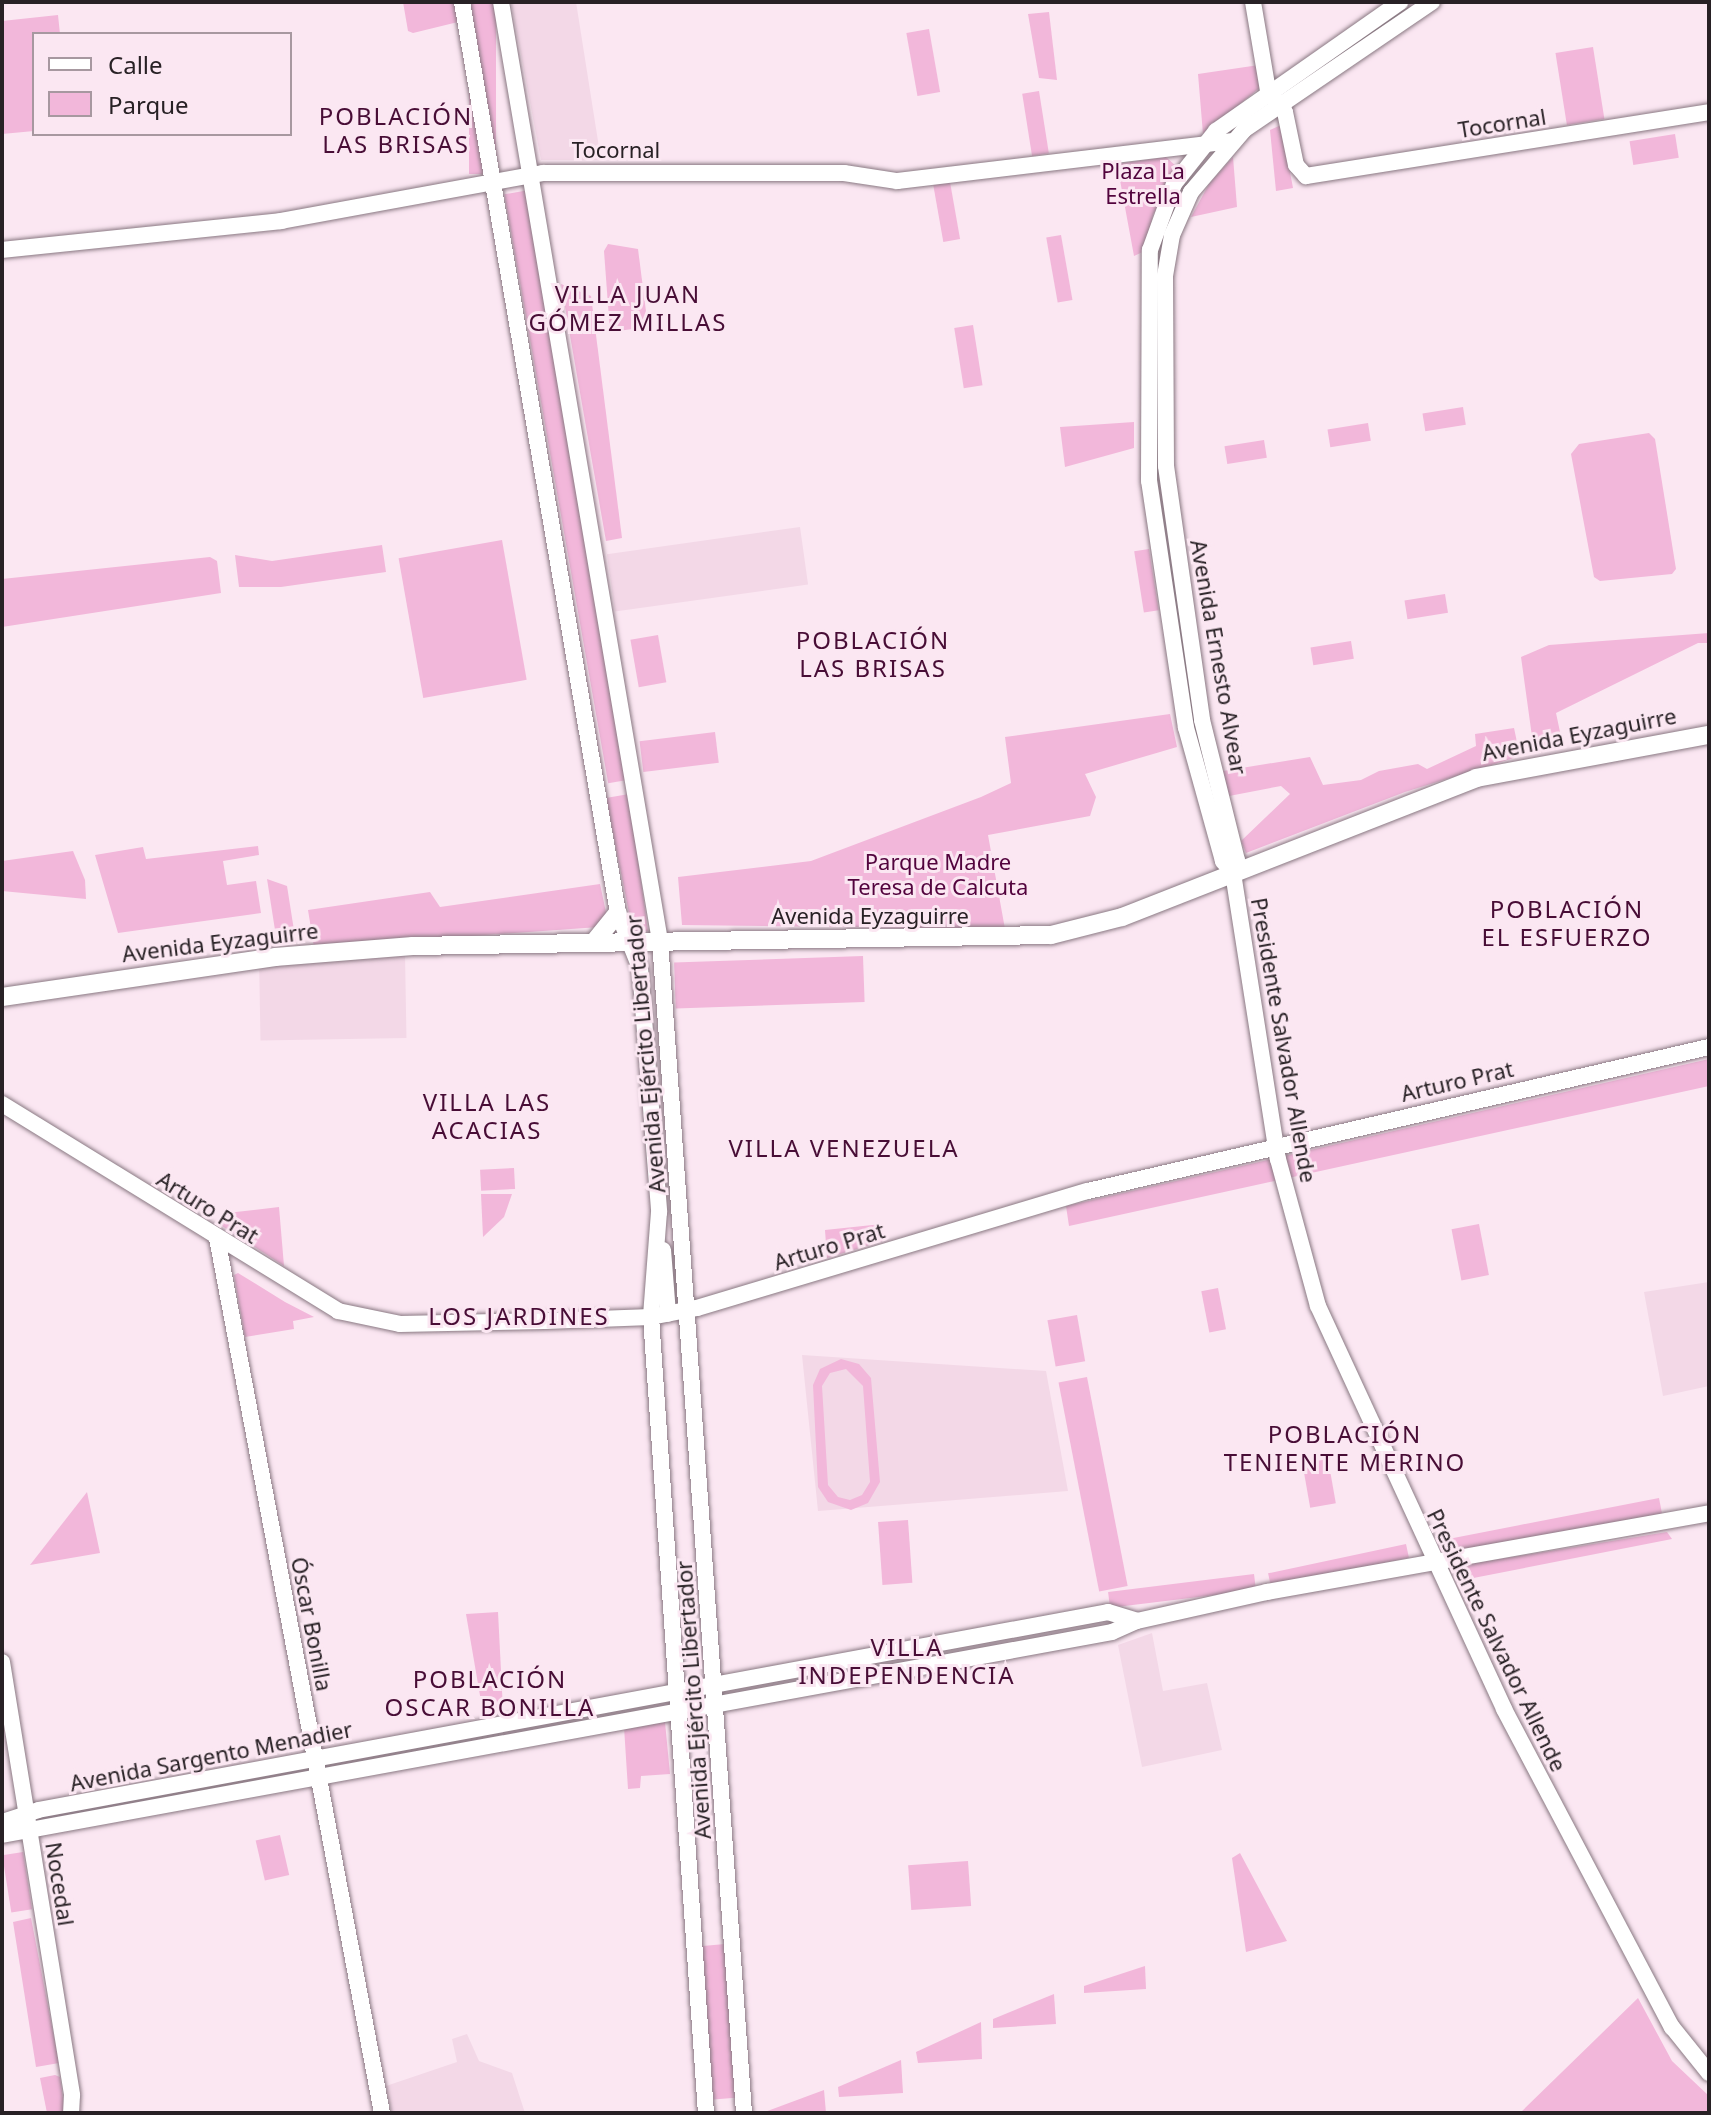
<!DOCTYPE html>
<meta charset="utf-8">
<style>
body{margin:0}
#map{position:relative;width:1711px;height:2115px;overflow:hidden;background:#fbe7f2;font-family:"Noto Sans",sans-serif}
div>[style]{position:absolute}
[style*='--x']{left:calc(var(--x)*1px);top:calc(var(--y)*1px);width:calc(var(--w)*1px);rotate:calc(var(--a)*1deg)}
.built>*{inset:0;background:#f3d8e7;transform-origin:0 0}
.green>*{inset:0;background:#f2b7da;transform-origin:0 0}
.roads{filter:drop-shadow(0 0 2px #897882) drop-shadow(0 0 2px #897882)}
.secondary>*{height:16px;margin:-8px;padding:0 8px;transform-origin:8px;border-radius:8px;background:#fff}
.primary>*{height:18px;margin:-9px;padding:0 9px;transform-origin:9px;border-radius:9px;background:#fff}
span{translate:-50% -50%;white-space:nowrap;text-align:center;line-height:1.15;-webkit-text-stroke:6px #fbe7f2;paint-order:stroke}
.street-label{font-size:22px;color:#282125}
.park-label{font-size:22px;color:#52033d}
.neighbourhood-label{font-size:24px;color:#480d36;letter-spacing:2px}
.frame{position:absolute;inset:0;border:4px solid #282125;pointer-events:none}
.legend{position:absolute;left:32px;top:32px;width:260px;height:104px;box-sizing:border-box;background:#fbe7f2;border:2px solid #a798a0;margin:0;padding:10px 14px;list-style:none;font-size:24px;color:#282125}
.legend li{display:flex;align-items:center;gap:16px;height:40px}
.legend b{width:40px;border:2px solid #a798a0}
</style>
<div id="map">
<div class="built">
<i style="clip-path:polygon(511px 2px,576px 2px,601px 160px,541px 160px)"></i>
<i style="left:800px;top:527px;width:58px;height:195px;rotate:82deg"></i>
<i style="left:405px;top:954px;width:84px;height:146px;rotate:89deg"></i>
<i style="clip-path:polygon(1709px 1282px,1709px 1386px,1663px 1396px,1644px 1292px)"></i>
<i style="clip-path:polygon(802px 1355px,1046px 1371px,1068px 1491px,818px 1511px)"></i>
<i style="clip-path:polygon(1152px 1633px,1163px 1691px,1207px 1683px,1222px 1750px,1142px 1767px,1118px 1645px)"></i>
<i style="clip-path:polygon(467px 2034px,479px 2061px,512px 2073px,525px 2113px,392px 2113px,386px 2086px,457px 2062px,452px 2039px)"></i>
</div>
<div class="green">
<i style="clip-path:polygon(403px 2px,455px 2px,458px 22px,413px 33px,408px 31px)"></i>
<i style="left:469px;top:2px;width:27px;height:172px"></i>
<i style="clip-path:polygon(1049px 12px,1057px 80px,1039px 78px,1028px 14px)"></i>
<i style="clip-path:polygon(58px 15px,60px 34px,34px 34px,34px 131px,2px 134px,2px 21px)"></i>
<i style="left:929px;top:29px;width:64px;height:23px;rotate:80deg"></i>
<i style="left:1593px;top:47px;width:73px;height:38px;rotate:81deg"></i>
<i style="clip-path:polygon(1259px 65px,1262px 86px,1203px 134px,1198px 74px)"></i>
<i style="left:1039px;top:91px;width:63px;height:17px;rotate:81deg"></i>
<i style="clip-path:polygon(1281px 125px,1293px 188px,1276px 191px,1270px 130px)"></i>
<i style="left:1675px;top:134px;width:24px;height:46px;rotate:81deg"></i>
<i style="clip-path:polygon(1166px 157px,1177px 167px,1153px 215px,1145px 251px,1134px 256px,1117px 164px)"></i>
<i style="clip-path:polygon(1233px 157px,1237px 207px,1191px 217px,1209px 184px)"></i>
<i style="left:950px;top:182px;width:58px;height:17px;rotate:80deg"></i>
<i style="left:529px;top:190px;width:598px;height:25px;rotate:80deg"></i>
<i style="left:1061px;top:235px;width:66px;height:15px;rotate:80deg"></i>
<i style="clip-path:polygon(608px 244px,638px 249px,648px 327px,610px 332px,604px 251px)"></i>
<i style="clip-path:polygon(561px 284px,591px 296px,622px 538px,606px 541px)"></i>
<i style="left:973px;top:325px;width:61px;height:19px;rotate:81deg"></i>
<i style="left:1463px;top:407px;width:18px;height:41px;rotate:81deg"></i>
<i style="clip-path:polygon(1134px 422px,1134px 448px,1065px 467px,1060px 427px)"></i>
<i style="left:1368px;top:423px;width:18px;height:41px;rotate:81deg"></i>
<i style="clip-path:polygon(1649px 433px,1655px 439px,1676px 569px,1672px 574px,1600px 581px,1594px 577px,1571px 454px,1579px 444px)"></i>
<i style="left:1264px;top:440px;width:18px;height:40px;rotate:81deg"></i>
<i style="left:502px;top:540px;width:142px;height:105px;rotate:80deg"></i>
<i style="clip-path:polygon(382px 545px,386px 572px,281px 587px,239px 587px,235px 555px,272px 561px)"></i>
<i style="left:1149px;top:549px;width:62px;height:15px;rotate:81deg"></i>
<i style="clip-path:polygon(210px 557px,217px 561px,221px 593px,2px 627px,2px 579px)"></i>
<i style="left:1445px;top:594px;width:19px;height:41px;rotate:81deg"></i>
<i style="clip-path:polygon(1709px 633px,1709px 643px,1698px 643px,1556px 713px,1563px 746px,1534px 751px,1521px 657px,1549px 645px)"></i>
<i style="left:658px;top:635px;width:48px;height:28px;rotate:80deg"></i>
<i style="left:1351px;top:641px;width:18px;height:41px;rotate:81deg"></i>
<i style="clip-path:polygon(1170px 714px,1177px 747px,1085px 774px,1096px 797px,1090px 816px,988px 835px,1005px 929px,682px 925px,678px 877px,811px 861px,981px 797px,1011px 783px,1005px 737px)"></i>
<i style="clip-path:polygon(1514px 728px,1520px 756px,1405px 792px,1246px 853px,1241px 841px,1290px 794px,1281px 786px,1229px 796px,1223px 771px,1310px 757px,1323px 785px,1361px 780px,1379px 771px,1418px 764px,1427px 769px,1476px 746px,1475px 734px)"></i>
<i style="left:715px;top:732px;width:31px;height:76px;rotate:83deg"></i>
<i style="clip-path:polygon(629px 794px,648px 931px,633px 933px,606px 798px)"></i>
<i style="clip-path:polygon(258px 846px,259px 855px,223px 861px,227px 885px,256px 881px,261px 913px,118px 933px,95px 855px,143px 847px,146px 859px)"></i>
<i style="clip-path:polygon(73px 851px,85px 880px,86px 899px,2px 891px,2px 861px)"></i>
<i style="clip-path:polygon(267px 879px,287px 886px,296px 943px,277px 943px)"></i>
<i style="clip-path:polygon(600px 884px,607px 917px,599px 927px,314px 947px,308px 910px,430px 892px,440px 907px)"></i>
<i style="left:863px;top:956px;width:46px;height:189px;rotate:88deg"></i>
<i style="clip-path:polygon(1709px 1059px,1709px 1086px,1069px 1226px,1066px 1206px)"></i>
<i style="left:514px;top:1168px;width:21px;height:34px;rotate:87deg"></i>
<i style="clip-path:polygon(481px 1194px,512px 1194px,504px 1217px,483px 1237px)"></i>
<i style="clip-path:polygon(279px 1207px,284px 1266px,216px 1222px,227px 1213px)"></i>
<i style="clip-path:polygon(882px 1224px,883px 1241px,827px 1258px,825px 1230px)"></i>
<i style="left:1479px;top:1224px;width:52px;height:28px;rotate:79deg"></i>
<i style="clip-path:polygon(238px 1273px,285px 1302px,314px 1317px,293px 1321px,294px 1329px,245px 1337px,234px 1275px)"></i>
<i style="left:1218px;top:1288px;width:42px;height:17px;rotate:79deg"></i>
<i style="left:1077px;top:1315px;width:47px;height:30px;rotate:80deg"></i>
<i style="clip-path:polygon(evenodd,841px 1359px,859px 1364px,871px 1378px,880px 1482px,868px 1503px,851px 1510px,828px 1502px,818px 1487px,813px 1385px,820px 1369px,841px 1359px,846px 1369px,863px 1386px,870px 1482px,862px 1495px,850px 1500px,838px 1497px,828px 1485px,822px 1386px,830px 1373px,846px 1369px)"></i>
<i style="left:1087px;top:1377px;width:213px;height:29px;rotate:79deg"></i>
<i style="left:1328px;top:1459px;width:45px;height:26px;rotate:80deg"></i>
<i style="clip-path:polygon(87px 1492px,100px 1553px,30px 1565px)"></i>
<i style="left:1659px;top:1498px;width:16px;height:225px;rotate:79deg"></i>
<i style="left:908px;top:1520px;width:63px;height:30px;rotate:86deg"></i>
<i style="clip-path:polygon(1667px 1532px,1672px 1539px,1458px 1581px,1451px 1567px)"></i>
<i style="left:1406px;top:1544px;width:14px;height:141px;rotate:78deg"></i>
<i style="left:1254px;top:1574px;width:16px;height:147px;rotate:83deg"></i>
<i style="clip-path:polygon(498px 1612px,503px 1710px,483px 1713px,466px 1614px)"></i>
<i style="clip-path:polygon(665px 1722px,670px 1774px,641px 1776px,640px 1788px,628px 1789px,624px 1727px)"></i>
<i style="left:280px;top:1835px;width:41px;height:25px;rotate:77deg"></i>
<i style="left:23px;top:1852px;width:58px;height:21px;rotate:81deg"></i>
<i style="clip-path:polygon(1240px 1853px,1287px 1941px,1246px 1952px,1232px 1858px)"></i>
<i style="left:968px;top:1861px;width:45px;height:60px;rotate:86deg"></i>
<i style="clip-path:polygon(31px 1918px,59px 2063px,36px 2067px,13px 1922px)"></i>
<i style="left:725px;top:1944px;width:154px;height:25px;rotate:85deg"></i>
<i style="clip-path:polygon(1145px 1966px,1146px 1989px,1084px 1993px,1084px 1986px)"></i>
<i style="clip-path:polygon(1054px 1994px,1056px 2024px,993px 2028px,993px 2019px)"></i>
<i style="clip-path:polygon(1638px 1998px,1672px 2061px,1709px 2096px,1709px 2113px,1520px 2113px)"></i>
<i style="clip-path:polygon(981px 2022px,982px 2059px,918px 2063px,916px 2052px)"></i>
<i style="clip-path:polygon(901px 2060px,903px 2093px,839px 2097px,838px 2087px)"></i>
<i style="clip-path:polygon(55px 2075px,60px 2077px,65px 2113px,47px 2113px,40px 2078px)"></i>
<i style="clip-path:polygon(824px 2090px,826px 2113px,762px 2113px)"></i>
</div>
<div class="roads">
<div class="secondary">
<i style="--x:462;--y:2;--w:924;--a:80.28"></i>
<i style="--x:618;--y:913;--w:59;--a:68.2"></i>
<i style="--x:640;--y:968;--w:245;--a:85.5"></i>
<i style="--x:659;--y:1212;--w:105;--a:94.4"></i>
<i style="--x:651;--y:1317;--w:798;--a:86.05"></i>
<i style="--x:501;--y:2;--w:952;--a:80.39"></i>
<i style="--x:660;--y:941;--w:1175;--a:85.9"></i>
<i style="--x:1253;--y:2;--w:90;--a:80.4"></i>
<i style="--x:1268;--y:91;--w:27;--a:51"></i>
<i style="--x:1285;--y:112;--w:54;--a:78.3"></i>
<i style="--x:1296;--y:165;--w:15;--a:48"></i>
<i style="--x:1306;--y:176;--w:408;--a:-9"></i>
<i style="--x:1432;--y:2;--w:227;--a:145.8"></i>
<i style="--x:1244;--y:130;--w:82;--a:130.5"></i>
<i style="--x:1191;--y:192;--w:47;--a:113.8"></i>
<i style="--x:1172;--y:235;--w:42;--a:99.7"></i>
<i style="--x:1165;--y:276;--w:190;--a:89.7"></i>
<i style="--x:1166;--y:466;--w:257;--a:81.9"></i>
<i style="--x:1202;--y:720;--w:144;--a:76"></i>
<i style="--x:1237;--y:860;--w:14;--a:107"></i>
<i style="--x:1233;--y:873;--w:290;--a:81.1"></i>
<i style="--x:1278;--y:1159;--w:152;--a:74.8"></i>
<i style="--x:1318;--y:1306;--w:444;--a:65.2"></i>
<i style="--x:1504;--y:1709;--w:360;--a:62.2"></i>
<i style="--x:1672;--y:2027;--w:59;--a:51.2"></i>
<i style="--x:2;--y:250;--w:281;--a:-5.9"></i>
<i style="--x:281;--y:221;--w:266;--a:-10.4"></i>
<i style="--x:543;--y:173;--w:301;--a:0"></i>
<i style="--x:844;--y:173;--w:54;--a:8.6"></i>
<i style="--x:897;--y:181;--w:337;--a:-6.8"></i>
<i style="--x:1233;--y:873;--w:16;--a:-130"></i>
<i style="--x:1223;--y:861;--w:138;--a:-105.5"></i>
<i style="--x:1186;--y:728;--w:250;--a:-98.5"></i>
<i style="--x:1149;--y:481;--w:231;--a:-89.8"></i>
<i style="--x:1150;--y:250;--w:70;--a:-70"></i>
<i style="--x:1174;--y:184;--w:68;--a:-51.6"></i>
<i style="--x:1216;--y:131;--w:225;--a:-35"></i>
<i style="--x:2;--y:1104;--w:395;--a:31.6"></i>
<i style="--x:338;--y:1311;--w:63;--a:11.8"></i>
<i style="--x:400;--y:1324;--w:144;--a:-1.2"></i>
<i style="--x:544;--y:1321;--w:107;--a:-2.1"></i>
<i style="--x:651;--y:1317;--w:47;--a:-11.1"></i>
<i style="--x:697;--y:1308;--w:408;--a:-16.7"></i>
<i style="--x:1088;--y:1191;--w:637;--a:-13.06"></i>
<i style="--x:217;--y:1238;--w:890;--a:79.32"></i>
<i style="--x:663;--y:1250;--w:64;--a:85.5"></i>
<i style="--x:2;--y:1662;--w:439;--a:80.8"></i>
<i style="--x:72;--y:2095;--w:18;--a:93"></i>
<i style="--x:2;--y:1822;--w:38;--a:-18"></i>
<i style="--x:38;--y:1810;--w:1088;--a:-10.48"></i>
<i style="--x:1108;--y:1612;--w:30;--a:17"></i>
<i style="--x:2;--y:1835;--w:1128;--a:-10.36"></i>
<i style="--x:1112;--y:1632;--w:27;--a:-24"></i>
<i style="--x:1137;--y:1621;--w:133;--a:-12.6"></i>
<i style="--x:1267;--y:1592;--w:449;--a:-10.1"></i>
</div>
<div class="primary">
<i style="--x:595;--y:941;--w:36;--a:-51"></i>
<i style="--x:2;--y:997;--w:276;--a:-8.3"></i>
<i style="--x:275;--y:957;--w:138;--a:-4.6"></i>
<i style="--x:413;--y:946;--w:638;--a:-0.99"></i>
<i style="--x:1051;--y:935;--w:73;--a:-14.2"></i>
<i style="--x:1122;--y:917;--w:380;--a:-21.4"></i>
<i style="--x:1476;--y:778;--w:237;--a:-10.5"></i>
</div>
</div>
<div class="street-label">
<span style="left:1502px;top:123px;rotate:-9deg">Tocornal</span>
<span style="left:616px;top:150px">Tocornal</span>
<span style="left:1219px;top:657px;rotate:80deg">Avenida Ernesto Alvear</span>
<span style="left:1579px;top:734px;rotate:-11deg">Avenida Eyzaguirre</span>
<span style="left:870px;top:916px">Avenida Eyzaguirre</span>
<span style="left:220px;top:942px;rotate:-7deg">Avenida Eyzaguirre</span>
<span style="left:1284px;top:1040px;rotate:80deg">Presidente Salvador Allende</span>
<span style="left:645px;top:1054px;rotate:-95deg">Avenida Ejército Libertador</span>
<span style="left:1457px;top:1081px;rotate:-13deg">Arturo Prat</span>
<span style="left:208px;top:1207px;rotate:32deg">Arturo Prat</span>
<span style="left:829px;top:1246px;rotate:-17deg">Arturo Prat</span>
<span style="left:312px;top:1624px;rotate:79deg">Óscar Bonilla</span>
<span style="left:1497px;top:1640px;rotate:64deg">Presidente Salvador Allende</span>
<span style="left:693px;top:1700px;rotate:-94deg">Avenida Ejército Libertador</span>
<span style="left:211px;top:1756px;rotate:-11deg">Avenida Sargento Menadier</span>
<span style="left:60px;top:1884px;rotate:81deg">Nocedal</span>
</div>
<div class="park-label">
<span style="left:1143px;top:183px">Plaza La<br>Estrella</span>
<span style="left:938px;top:874px">Parque Madre<br>Teresa de Calcuta</span>
</div>
<div class="neighbourhood-label">
<span style="left:396px;top:130px">POBLACIÓN<br>LAS BRISAS</span>
<span style="left:628px;top:308px">VILLA JUAN<br>GÓMEZ MILLAS</span>
<span style="left:873px;top:654px">POBLACIÓN<br>LAS BRISAS</span>
<span style="left:1567px;top:923px">POBLACIÓN<br>EL ESFUERZO</span>
<span style="left:487px;top:1116px">VILLA LAS<br>ACACIAS</span>
<span style="left:844px;top:1148px">VILLA VENEZUELA</span>
<span style="left:519px;top:1316px">LOS JARDINES</span>
<span style="left:1345px;top:1448px">POBLACIÓN<br>TENIENTE MERINO</span>
<span style="left:907px;top:1661px">VILLA<br>INDEPENDENCIA</span>
<span style="left:490px;top:1693px">POBLACIÓN<br>OSCAR BONILLA</span>
</div>
<div class="frame"></div>
<ul class="legend">
<li><b style="height:10px;background:#fff"></b>Calle</li>
<li><b style="height:22px;background:#f2b7da"></b>Parque</li>
</ul>
</div>
